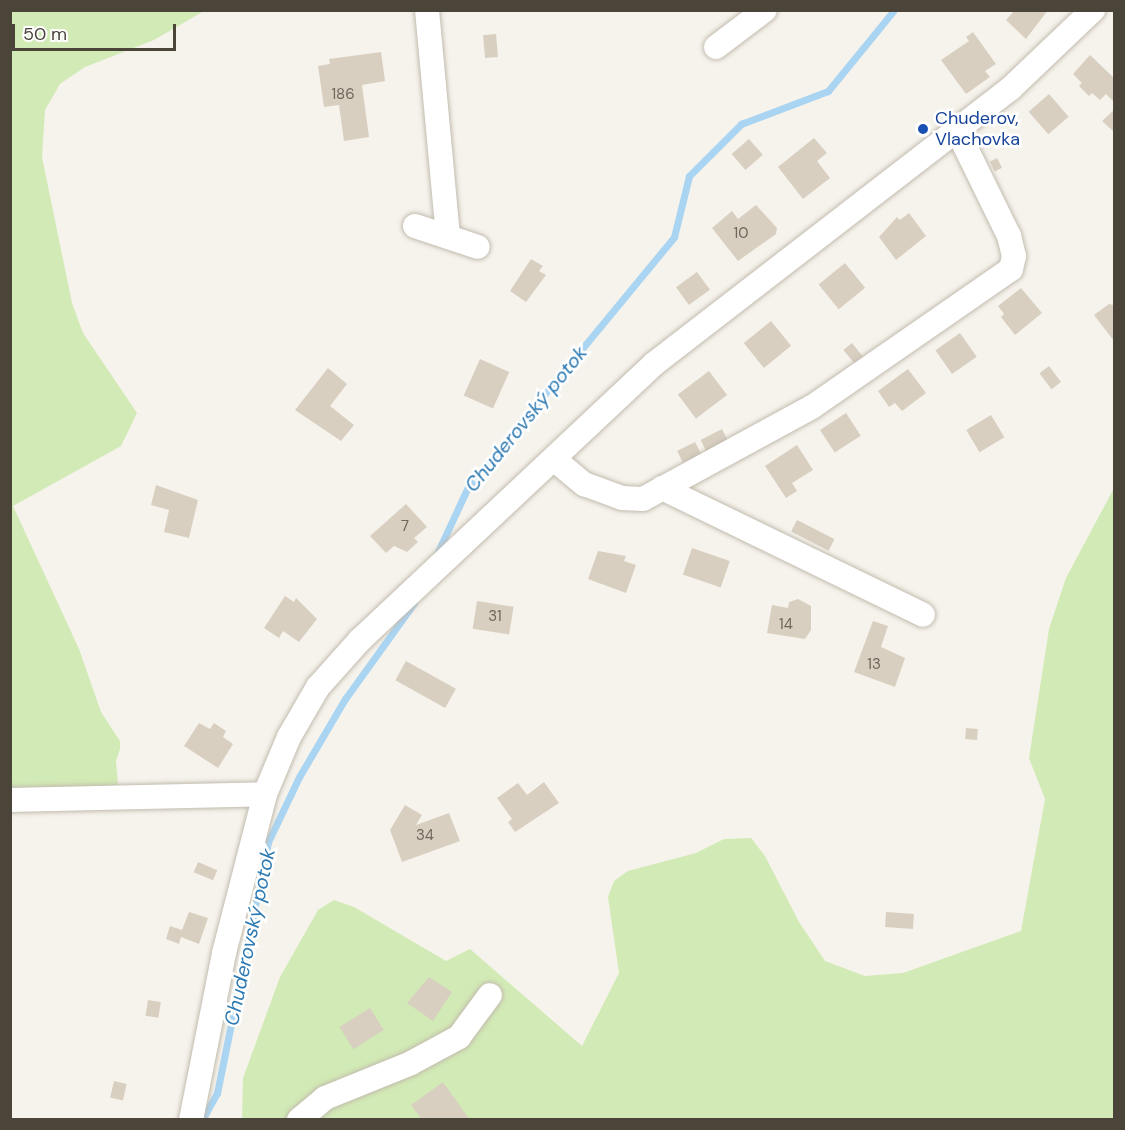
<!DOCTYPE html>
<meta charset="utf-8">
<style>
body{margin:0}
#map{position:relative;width:1125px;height:1130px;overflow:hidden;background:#f6f3ec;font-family:"DM Sans",sans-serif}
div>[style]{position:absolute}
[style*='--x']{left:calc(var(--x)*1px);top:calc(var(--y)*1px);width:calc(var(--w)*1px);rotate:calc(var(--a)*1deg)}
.green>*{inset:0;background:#d2eab5}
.stream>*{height:7px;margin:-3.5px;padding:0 3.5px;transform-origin:3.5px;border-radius:3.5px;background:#a9d4f2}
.building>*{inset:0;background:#d8cfc1;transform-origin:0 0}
.roads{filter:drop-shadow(0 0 2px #c2bbae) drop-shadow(0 0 2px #c2bbae)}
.minor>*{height:24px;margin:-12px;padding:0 12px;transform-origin:12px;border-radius:12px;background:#fff}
.dots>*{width:16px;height:16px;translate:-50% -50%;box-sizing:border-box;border:3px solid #fff;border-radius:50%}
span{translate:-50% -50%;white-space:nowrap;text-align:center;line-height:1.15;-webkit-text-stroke:5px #fff;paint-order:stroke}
.number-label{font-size:15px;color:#6e675b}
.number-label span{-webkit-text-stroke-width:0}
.transit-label{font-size:18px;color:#164399}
.left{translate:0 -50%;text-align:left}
.water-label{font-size:20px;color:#2e7ab2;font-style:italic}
.frame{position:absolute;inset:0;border:12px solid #4b4439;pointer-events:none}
.scale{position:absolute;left:12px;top:24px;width:164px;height:27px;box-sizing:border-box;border:3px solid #4b4439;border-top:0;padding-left:8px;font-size:18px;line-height:21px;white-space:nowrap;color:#4b4439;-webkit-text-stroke:4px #fff;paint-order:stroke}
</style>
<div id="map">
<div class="green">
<i style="clip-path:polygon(11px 11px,204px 11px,154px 40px,85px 67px,60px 84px,45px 110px,42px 157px,72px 303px,83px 333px,137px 413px,121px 446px,13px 506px,79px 649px,101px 712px,120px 741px,120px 749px,116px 761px,118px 785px,11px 795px)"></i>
<i style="clip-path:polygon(1114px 488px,1114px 1119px,242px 1120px,243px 1078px,280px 977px,318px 910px,334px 900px,354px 907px,446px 961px,470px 949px,582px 1046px,619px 973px,608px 897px,614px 881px,628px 871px,696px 853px,724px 839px,751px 838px,765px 856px,799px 922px,825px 961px,865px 976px,903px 973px,1021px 931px,1045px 799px,1029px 758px,1049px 629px,1066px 578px)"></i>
</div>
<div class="stream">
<i style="--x:435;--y:558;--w:78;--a:-65.1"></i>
<i style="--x:468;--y:487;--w:324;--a:-50.5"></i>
<i style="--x:674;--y:237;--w:63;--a:-76.2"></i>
<i style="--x:689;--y:176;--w:74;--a:-45"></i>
<i style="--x:741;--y:124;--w:93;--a:-20.8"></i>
<i style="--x:828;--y:91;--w:104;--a:-50.8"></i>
<i style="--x:202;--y:1120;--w:31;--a:-61"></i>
<i style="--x:217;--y:1093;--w:256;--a:-78.5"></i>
<i style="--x:268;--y:842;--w:72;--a:-64.5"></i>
<i style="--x:299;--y:777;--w:91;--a:-59.5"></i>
<i style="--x:345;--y:699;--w:118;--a:-54.3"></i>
</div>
<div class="building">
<i style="clip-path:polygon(1015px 10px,1048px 10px,1026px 39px,1006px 20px)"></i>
<i style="clip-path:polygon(973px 32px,996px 64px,985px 71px,990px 77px,966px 94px,941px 60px,969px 41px,966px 37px)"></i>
<i style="left:496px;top:34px;width:23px;height:13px;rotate:85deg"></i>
<i style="clip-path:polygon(381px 52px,385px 81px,362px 85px,369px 137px,344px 141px,339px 105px,324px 107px,318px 66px,330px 64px,329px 59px)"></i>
<i style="clip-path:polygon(1090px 55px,1114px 78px,1114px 102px,1106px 94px,1100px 100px,1092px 93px,1089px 96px,1079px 86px,1082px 83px,1073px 74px)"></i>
<i style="left:1049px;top:94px;width:30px;height:27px;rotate:49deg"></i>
<i style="clip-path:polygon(1114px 110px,1114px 132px,1102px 121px)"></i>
<i style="clip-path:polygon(814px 138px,827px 153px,817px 161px,830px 178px,803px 199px,778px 167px)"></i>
<i style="left:749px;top:139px;width:21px;height:23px;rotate:49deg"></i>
<i style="left:997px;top:158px;width:11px;height:8px;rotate:63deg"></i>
<i style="clip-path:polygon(756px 205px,777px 228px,776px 234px,738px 261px,712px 228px,732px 211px,738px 219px)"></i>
<i style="clip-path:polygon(909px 213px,926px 236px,896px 260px,879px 237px,897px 217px,900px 220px)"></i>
<i style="clip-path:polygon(531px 259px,543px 266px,539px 271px,546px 275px,526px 302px,510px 291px)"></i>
<i style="left:845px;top:263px;width:32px;height:34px;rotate:51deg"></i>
<i style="left:697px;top:272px;width:22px;height:26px;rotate:54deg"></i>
<i style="clip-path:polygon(1021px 288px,1042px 313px,1015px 335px,1001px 317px,1004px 314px,998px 306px)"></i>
<i style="clip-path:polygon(1109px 304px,1114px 305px,1114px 341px,1094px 315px)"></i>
<i style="left:771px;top:321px;width:32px;height:35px;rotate:51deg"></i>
<i style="left:960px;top:333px;width:29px;height:30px;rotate:55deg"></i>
<i style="left:852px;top:343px;width:22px;height:11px;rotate:51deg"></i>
<i style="left:480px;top:359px;width:32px;height:40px;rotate:24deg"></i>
<i style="left:1049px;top:366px;width:20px;height:12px;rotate:53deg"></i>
<i style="clip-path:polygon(328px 368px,347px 384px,330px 406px,354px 425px,341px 441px,295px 410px)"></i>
<i style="clip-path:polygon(908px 369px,926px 393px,902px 411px,895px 403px,889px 407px,878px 391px)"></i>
<i style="left:709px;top:371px;width:30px;height:39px;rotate:53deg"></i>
<i style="left:846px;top:413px;width:27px;height:31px;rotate:57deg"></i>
<i style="left:991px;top:415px;width:26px;height:29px;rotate:59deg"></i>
<i style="left:722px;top:429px;width:18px;height:24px;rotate:63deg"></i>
<i style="left:695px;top:442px;width:13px;height:20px;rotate:63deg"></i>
<i style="clip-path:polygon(797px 445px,813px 470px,792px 483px,797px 491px,786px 498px,765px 466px)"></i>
<i style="clip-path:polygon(156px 485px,198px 500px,189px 538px,164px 532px,169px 510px,151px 505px)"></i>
<i style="clip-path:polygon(406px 504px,427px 527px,414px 538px,418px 542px,407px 552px,394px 546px,386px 553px,370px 536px)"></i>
<i style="left:797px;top:520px;width:42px;height:13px;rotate:27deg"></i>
<i style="left:692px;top:548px;width:40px;height:28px;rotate:19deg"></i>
<i style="clip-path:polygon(598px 551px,626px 556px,624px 561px,636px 565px,626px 593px,588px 579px)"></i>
<i style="clip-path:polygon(285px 596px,294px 602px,296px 598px,317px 619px,299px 642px,283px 631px,279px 638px,264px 628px)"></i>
<i style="clip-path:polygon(798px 599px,811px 606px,811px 630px,805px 639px,767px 633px,772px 605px,788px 608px,789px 602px)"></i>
<i style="left:477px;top:601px;width:37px;height:28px;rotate:9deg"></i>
<i style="clip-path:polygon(873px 621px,888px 626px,881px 647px,905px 658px,895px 687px,854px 672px)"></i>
<i style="left:406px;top:661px;width:57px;height:22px;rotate:29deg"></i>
<i style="clip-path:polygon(199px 723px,210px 729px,214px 723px,226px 731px,223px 737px,233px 744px,218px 768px,184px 746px)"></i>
<i style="left:966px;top:728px;width:12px;height:11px;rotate:5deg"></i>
<i style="clip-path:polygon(544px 782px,559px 803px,515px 832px,508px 822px,512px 819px,497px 798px,518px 783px,527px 795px)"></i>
<i style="clip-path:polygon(405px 805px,422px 815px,416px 825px,449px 813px,460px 841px,402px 862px,390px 830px)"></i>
<i style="left:198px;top:862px;width:21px;height:11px;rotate:23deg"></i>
<i style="clip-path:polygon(189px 912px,208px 918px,199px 944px,181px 937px,179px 944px,166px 939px,170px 926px,182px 930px)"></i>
<i style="left:914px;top:914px;width:15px;height:28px;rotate:94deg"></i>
<i style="clip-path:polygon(429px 977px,452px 992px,433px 1021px,407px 1003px)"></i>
<i style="left:148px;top:1000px;width:13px;height:16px;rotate:9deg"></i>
<i style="left:370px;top:1008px;width:26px;height:36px;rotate:58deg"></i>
<i style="left:114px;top:1081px;width:13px;height:17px;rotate:13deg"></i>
<i style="clip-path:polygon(443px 1082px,470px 1120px,422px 1120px,411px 1105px)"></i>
</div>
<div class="roads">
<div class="minor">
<i style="--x:427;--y:10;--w:228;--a:84.7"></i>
<i style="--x:716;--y:47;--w:61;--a:-37.1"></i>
<i style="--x:415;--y:226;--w:66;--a:18.4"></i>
<i style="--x:555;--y:460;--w:38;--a:40"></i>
<i style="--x:584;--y:484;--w:40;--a:20.2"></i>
<i style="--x:622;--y:498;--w:21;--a:3"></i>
<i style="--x:643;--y:499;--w:192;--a:-28.6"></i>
<i style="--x:812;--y:407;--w:242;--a:-34.7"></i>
<i style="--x:1011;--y:269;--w:13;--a:-77"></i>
<i style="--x:1014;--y:256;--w:21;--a:-104"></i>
<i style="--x:1009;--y:236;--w:118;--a:-116.1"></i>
<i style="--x:662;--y:488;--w:290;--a:25.9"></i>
<i style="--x:10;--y:800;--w:255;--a:-1.3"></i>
<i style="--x:191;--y:1120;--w:170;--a:-78.8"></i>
<i style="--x:224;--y:953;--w:164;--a:-75.5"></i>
<i style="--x:265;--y:794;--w:62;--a:-67.2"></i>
<i style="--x:289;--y:737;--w:58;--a:-59.9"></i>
<i style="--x:318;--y:687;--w:63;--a:-48.2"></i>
<i style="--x:360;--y:640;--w:403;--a:-43.2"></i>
<i style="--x:654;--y:364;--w:450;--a:-37.7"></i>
<i style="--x:1010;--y:89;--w:115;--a:-43.6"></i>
<i style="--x:299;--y:1120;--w:34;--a:-40"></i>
<i style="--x:325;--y:1098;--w:93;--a:-22.1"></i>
<i style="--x:411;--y:1063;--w:55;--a:-28.4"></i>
<i style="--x:459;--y:1037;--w:52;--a:-53.6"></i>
</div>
</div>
<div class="dots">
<i style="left:923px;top:129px;background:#1a4fb4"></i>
</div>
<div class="number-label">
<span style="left:343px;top:95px">186</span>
<span style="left:741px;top:234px">10</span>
<span style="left:405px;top:527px">7</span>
<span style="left:495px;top:617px">31</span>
<span style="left:786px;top:625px">14</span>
<span style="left:874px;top:665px">13</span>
<span style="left:425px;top:836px">34</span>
</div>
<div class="transit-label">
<span class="left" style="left:935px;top:129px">Chuderov,<br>Vlachovka</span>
</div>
<div class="water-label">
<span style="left:526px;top:419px;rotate:-51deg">Chuderovský potok</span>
<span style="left:250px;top:937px;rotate:-78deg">Chuderovský potok</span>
</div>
<div class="frame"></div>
<div class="scale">50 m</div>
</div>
